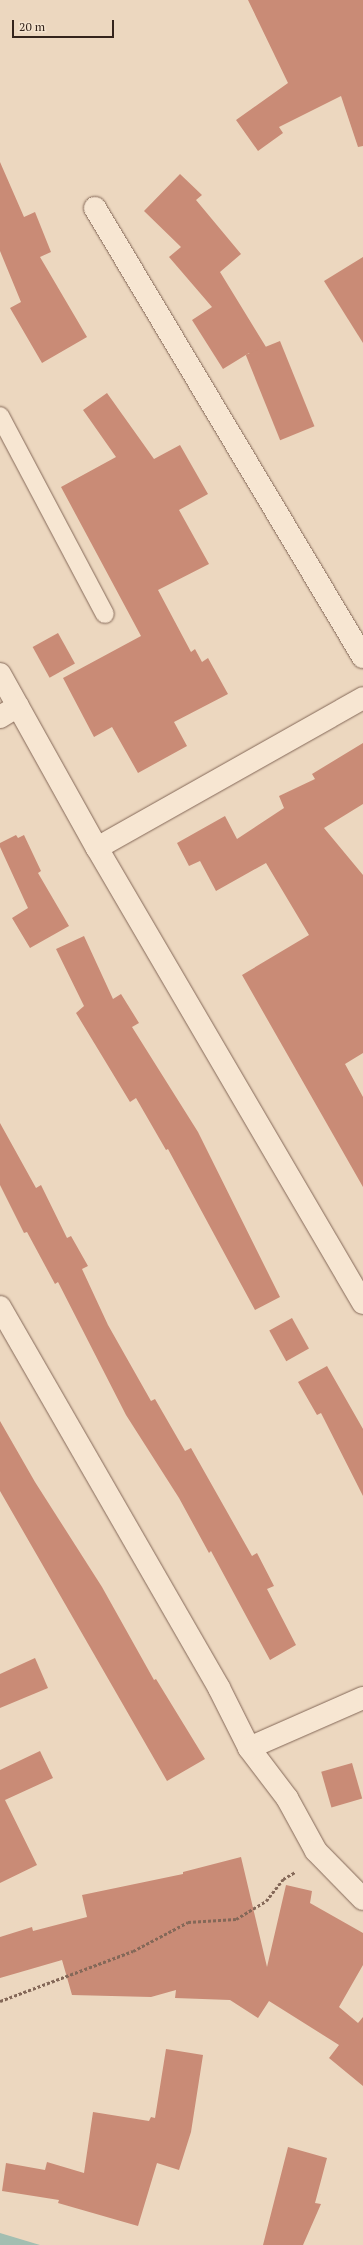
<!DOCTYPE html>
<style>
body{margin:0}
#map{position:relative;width:363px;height:2245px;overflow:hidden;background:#ecd7bf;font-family:"PT Serif",serif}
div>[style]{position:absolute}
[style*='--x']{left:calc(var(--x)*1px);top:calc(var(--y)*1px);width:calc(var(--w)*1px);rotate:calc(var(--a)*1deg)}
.water>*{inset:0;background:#a2beb1}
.building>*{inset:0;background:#c98b76;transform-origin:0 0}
.path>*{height:2.5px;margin-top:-1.25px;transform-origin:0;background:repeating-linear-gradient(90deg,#846858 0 3px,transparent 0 5px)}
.roads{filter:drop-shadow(0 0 1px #846858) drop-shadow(0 0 1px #846858)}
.service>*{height:18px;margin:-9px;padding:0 9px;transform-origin:9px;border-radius:9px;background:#f7e6d2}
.minor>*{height:22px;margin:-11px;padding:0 11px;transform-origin:11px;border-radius:11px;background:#f7e6d2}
span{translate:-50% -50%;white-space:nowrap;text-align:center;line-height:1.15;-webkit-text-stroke:3px #f4e3ce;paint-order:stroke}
.scale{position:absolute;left:12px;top:20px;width:102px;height:18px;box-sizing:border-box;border:2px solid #34241c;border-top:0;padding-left:5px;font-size:12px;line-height:14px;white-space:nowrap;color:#34241c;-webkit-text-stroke:3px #f4e3ce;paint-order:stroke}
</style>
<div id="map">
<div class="water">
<i style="clip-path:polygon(0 2233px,40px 2245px,0 2245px)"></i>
</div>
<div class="building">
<i style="clip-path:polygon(248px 0,363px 0,363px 146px,358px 147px,341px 96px,279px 127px,283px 133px,258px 151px,236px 120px,288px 83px)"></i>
<i style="clip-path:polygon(0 162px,24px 217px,35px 212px,51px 252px,40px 257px,87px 337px,42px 363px,10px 308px,21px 302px,0 251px)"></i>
<i style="clip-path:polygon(180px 174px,202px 195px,196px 200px,241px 254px,220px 272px,266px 347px,253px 357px,249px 353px,223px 369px,192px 320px,212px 307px,169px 257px,181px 247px,144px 211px)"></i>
<i style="clip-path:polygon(363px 257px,363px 343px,324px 281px)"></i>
<i style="left:280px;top:341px;width:92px;height:37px;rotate:68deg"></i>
<i style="clip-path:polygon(107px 393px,154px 459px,180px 445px,208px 494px,179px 510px,209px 564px,158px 590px,191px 652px,195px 649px,202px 662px,208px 658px,228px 694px,174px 722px,187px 746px,138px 773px,112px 727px,94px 737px,63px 678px,141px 636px,61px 487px,116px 457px,83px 410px)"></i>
<i style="left:58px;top:633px;width:35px;height:29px;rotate:61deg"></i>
<i style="clip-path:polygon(363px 743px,363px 804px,324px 828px,363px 875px,363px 1053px,345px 1064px,363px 1097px,363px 1187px,242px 975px,309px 935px,266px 863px,216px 891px,200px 861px,189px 866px,177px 843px,225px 816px,237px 839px,284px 808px,279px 796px,315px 779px,312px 774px)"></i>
<i style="clip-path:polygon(16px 835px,18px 838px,24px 835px,41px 871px,38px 873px,69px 926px,30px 948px,12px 918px,28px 908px,0 847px,0 843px)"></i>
<i style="clip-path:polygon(84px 936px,113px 999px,121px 994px,139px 1023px,132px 1027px,198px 1132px,280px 1297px,255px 1310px,168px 1149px,166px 1150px,136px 1098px,130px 1102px,76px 1013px,84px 1006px,56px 949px)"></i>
<i style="clip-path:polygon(0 1123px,36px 1188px,41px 1185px,67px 1238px,71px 1236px,88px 1266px,82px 1269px,108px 1325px,151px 1401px,155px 1399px,185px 1451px,191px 1448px,252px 1556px,257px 1553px,274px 1586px,267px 1589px,296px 1645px,270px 1660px,211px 1551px,209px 1553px,179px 1498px,126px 1415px,58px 1282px,55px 1284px,27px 1232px,24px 1233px,0 1185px)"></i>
<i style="left:292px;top:1318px;width:35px;height:26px;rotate:61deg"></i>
<i style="clip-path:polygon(327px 1366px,363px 1429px,363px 1496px,321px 1413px,317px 1415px,298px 1382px)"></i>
<i style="clip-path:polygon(0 1421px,35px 1482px,102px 1587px,154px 1680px,156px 1679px,205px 1759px,167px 1781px,0 1491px)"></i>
<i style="clip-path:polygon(35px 1658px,48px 1688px,0 1708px,0 1674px)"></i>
<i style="clip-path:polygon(40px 1751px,53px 1778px,5px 1800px,37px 1865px,0 1883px,0 1770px)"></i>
<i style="left:352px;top:1763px;width:37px;height:32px;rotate:74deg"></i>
<i style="clip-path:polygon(241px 1857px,267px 1967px,286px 1885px,312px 1891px,310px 1903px,363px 1933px,363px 1965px,339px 2007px,358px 2023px,363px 2017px,363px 2086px,329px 2058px,339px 2045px,269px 2001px,258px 2018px,230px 2000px,175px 1998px,176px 1990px,151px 1997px,72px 1995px,62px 1960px,0 1978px,0 1937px,32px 1927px,33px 1931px,87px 1917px,82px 1895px,183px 1874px,183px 1872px)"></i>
<i style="clip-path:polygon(166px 2049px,203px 2055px,191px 2132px,179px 2170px,157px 2163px,138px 2226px,58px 2203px,59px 2200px,2px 2191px,6px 2163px,45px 2170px,47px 2162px,84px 2173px,93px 2112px,149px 2121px,151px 2117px,155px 2118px)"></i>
<i style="clip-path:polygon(288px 2147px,327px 2158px,315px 2203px,321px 2204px,303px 2245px,263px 2245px)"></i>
</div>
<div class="path">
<i style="--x:0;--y:2001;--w:142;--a:-20.6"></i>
<i style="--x:133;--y:1951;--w:62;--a:-27.8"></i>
<i style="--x:188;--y:1922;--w:48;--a:-3.6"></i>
<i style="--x:236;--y:1919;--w:35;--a:-31"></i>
<i style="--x:266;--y:1901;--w:28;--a:-52"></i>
<i style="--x:283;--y:1879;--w:14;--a:-30"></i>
</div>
<div class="roads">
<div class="service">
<i style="--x:0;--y:416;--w:224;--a:62.1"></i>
</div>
<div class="minor">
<i style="--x:95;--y:208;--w:523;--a:59.17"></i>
<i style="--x:0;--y:674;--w:199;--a:60.9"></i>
<i style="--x:97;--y:848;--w:527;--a:59.69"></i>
<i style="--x:0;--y:717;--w:21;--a:-31"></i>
<i style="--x:97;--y:848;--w:305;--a:-29.4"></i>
<i style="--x:0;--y:1307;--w:439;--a:60.1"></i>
<i style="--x:219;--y:1688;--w:67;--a:63.4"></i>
<i style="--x:249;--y:1748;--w:63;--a:52.8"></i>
<i style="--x:287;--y:1798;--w:60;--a:61.3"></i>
<i style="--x:316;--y:1851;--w:67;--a:45.6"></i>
<i style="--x:249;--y:1748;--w:124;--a:-23.7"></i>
</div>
</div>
<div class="scale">20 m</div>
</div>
